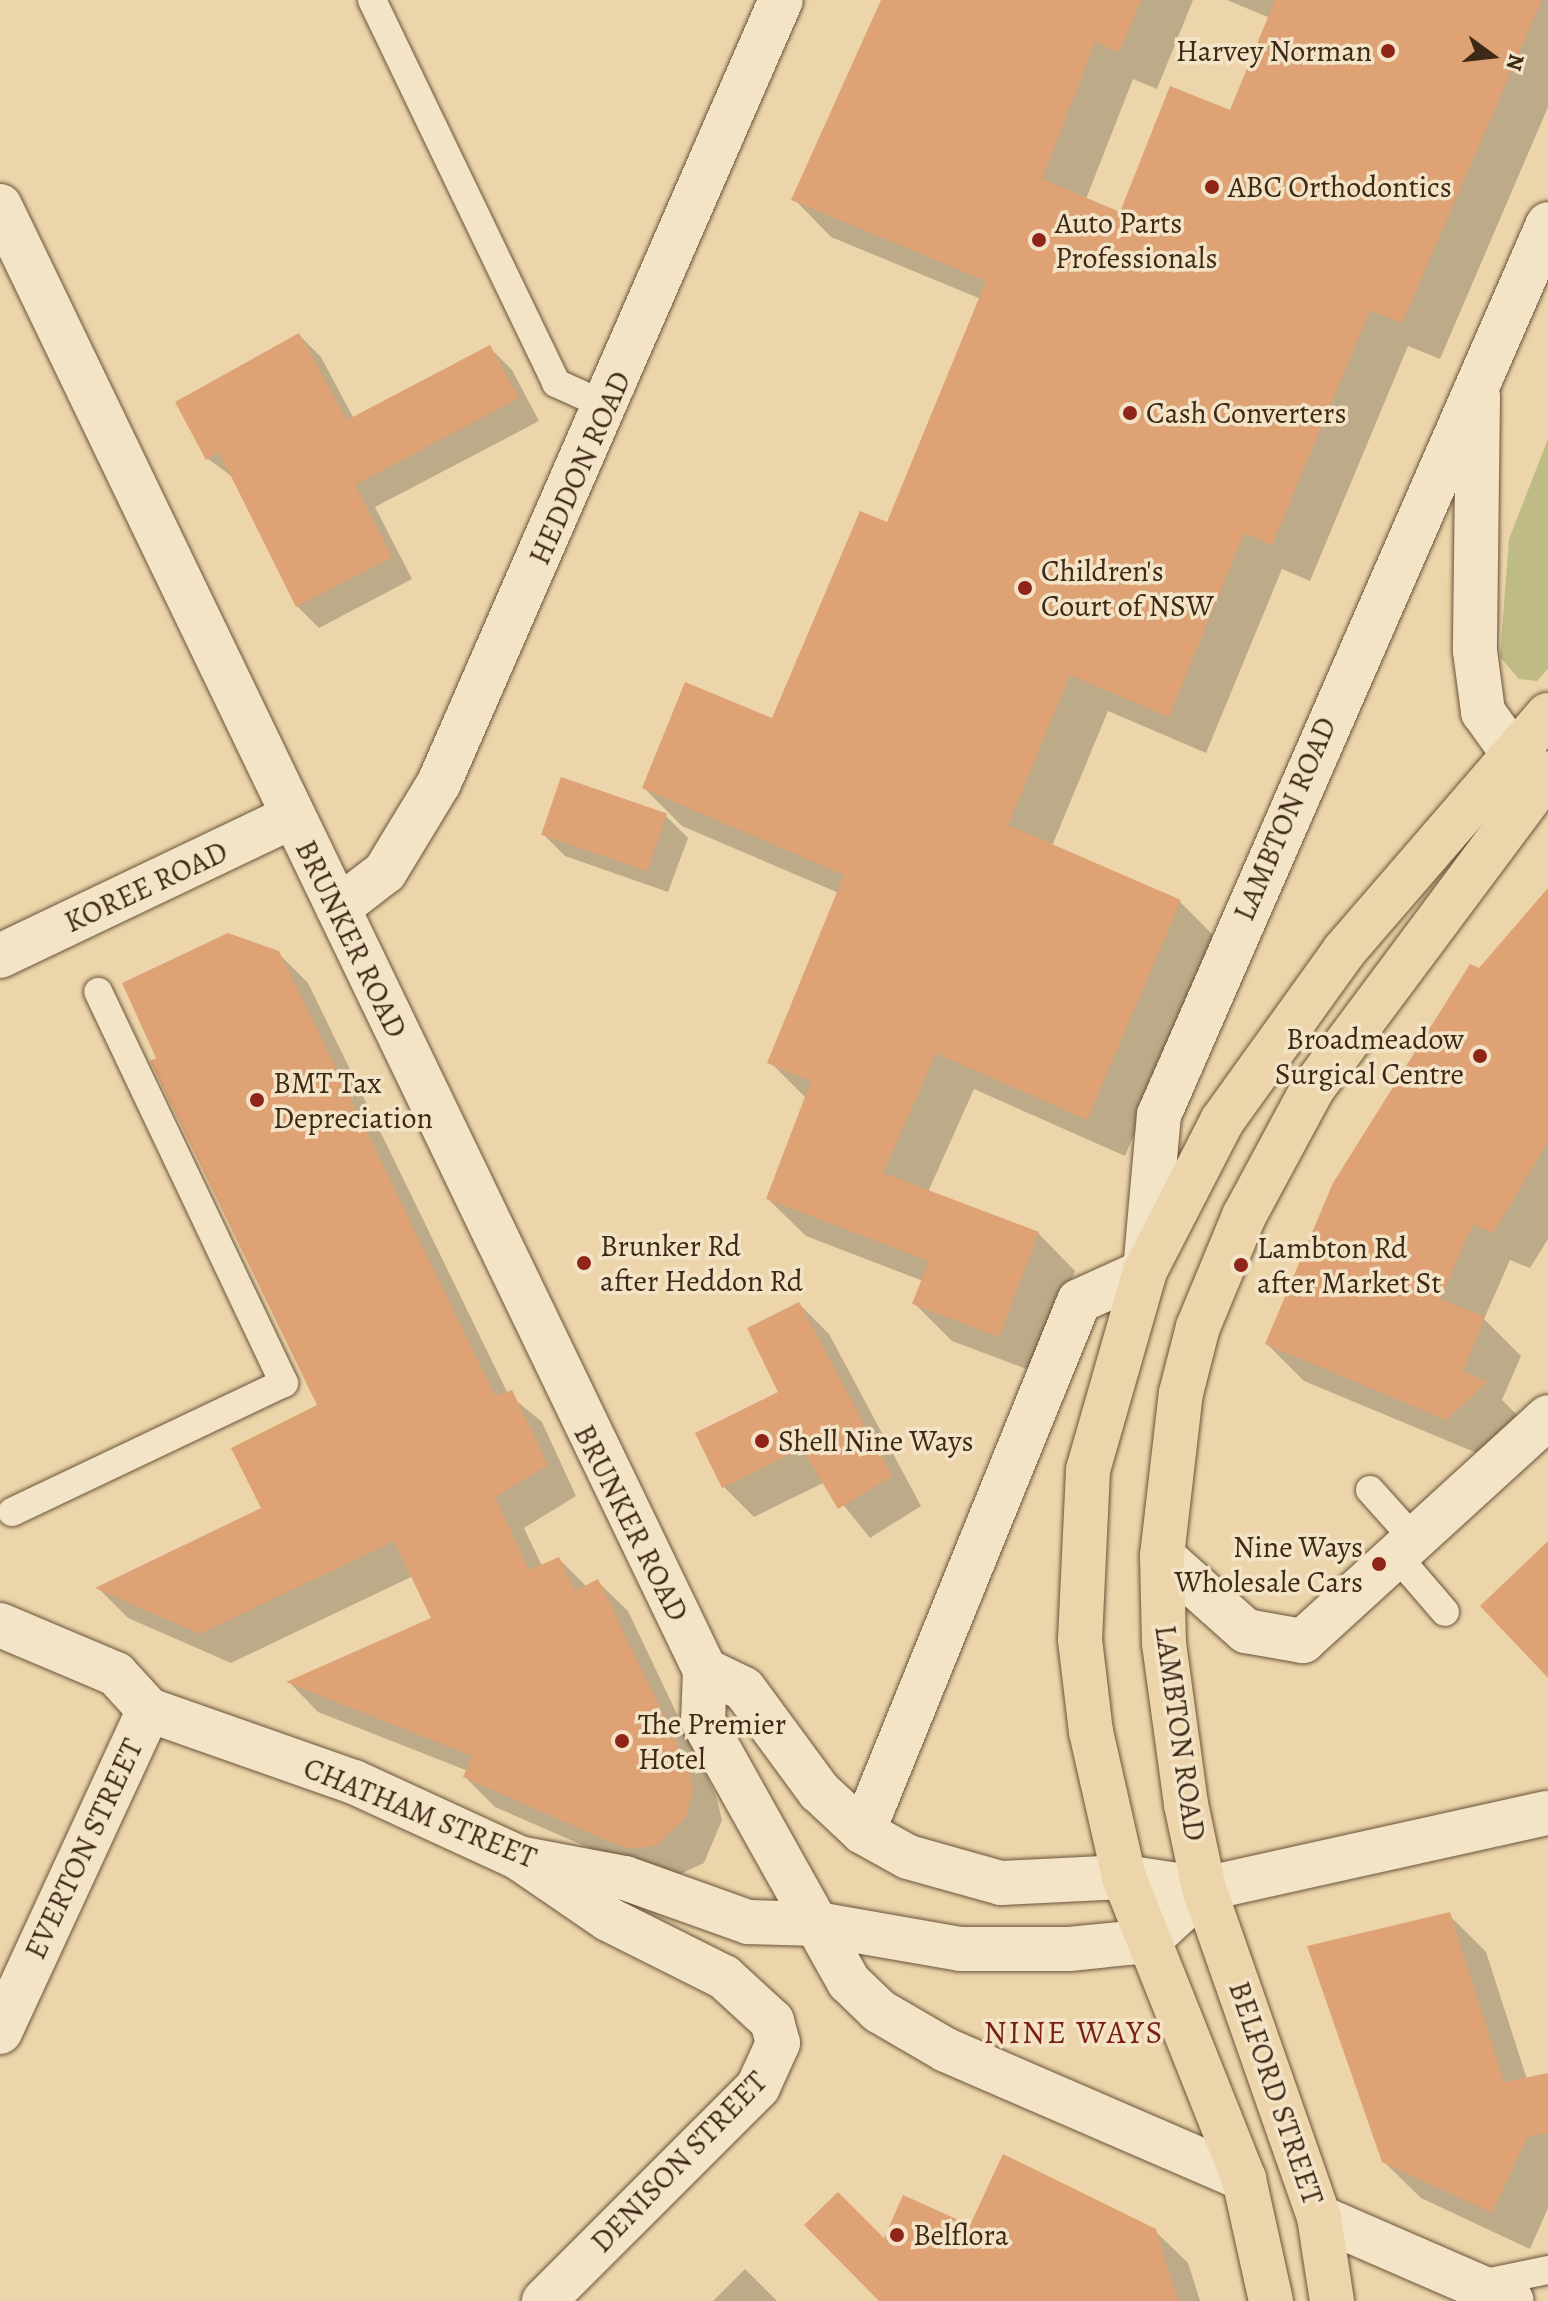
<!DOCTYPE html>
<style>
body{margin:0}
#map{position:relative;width:1548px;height:2301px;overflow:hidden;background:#ecd5aa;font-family:Alegreya,serif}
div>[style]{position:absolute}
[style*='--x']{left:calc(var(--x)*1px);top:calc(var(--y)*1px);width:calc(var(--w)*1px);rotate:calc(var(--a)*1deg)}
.green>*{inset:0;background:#bebb84}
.shadow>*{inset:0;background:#0003}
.building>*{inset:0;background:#dea275;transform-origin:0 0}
.roads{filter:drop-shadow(0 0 2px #6a543b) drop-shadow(0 0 2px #6a543b)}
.lane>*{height:28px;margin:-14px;padding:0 14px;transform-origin:14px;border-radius:14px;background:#f3e4c8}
.street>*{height:44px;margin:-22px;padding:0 22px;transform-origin:22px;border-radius:22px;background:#f3e4c8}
.secondary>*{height:44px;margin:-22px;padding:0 22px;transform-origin:22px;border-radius:22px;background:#f3e4c8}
.primary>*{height:44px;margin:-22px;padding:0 22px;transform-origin:22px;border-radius:22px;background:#ecd5aa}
.dots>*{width:22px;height:22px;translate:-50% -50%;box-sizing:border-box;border:4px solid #f3e4c8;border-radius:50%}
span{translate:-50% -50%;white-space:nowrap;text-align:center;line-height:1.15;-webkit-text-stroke:7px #f3e4c8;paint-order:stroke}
.poi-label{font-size:30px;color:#3e2916}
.right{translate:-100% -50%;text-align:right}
.left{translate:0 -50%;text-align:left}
.street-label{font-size:30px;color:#3e2916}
.neighbourhood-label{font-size:32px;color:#7a1f14;letter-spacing:2px}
.north{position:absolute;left:1452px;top:16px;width:80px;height:80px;-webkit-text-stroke:6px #f3e4c8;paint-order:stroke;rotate:105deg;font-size:22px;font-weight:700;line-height:32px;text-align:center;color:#3e2916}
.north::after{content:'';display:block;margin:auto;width:28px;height:36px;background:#3e2916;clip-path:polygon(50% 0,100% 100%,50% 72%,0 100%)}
</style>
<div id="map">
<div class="green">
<i style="clip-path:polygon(1548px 439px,1548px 669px,1537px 681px,1519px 679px,1500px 657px,1509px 539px)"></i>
</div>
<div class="shadow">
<i style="clip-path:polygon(884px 0,1193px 0,1157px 89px,1133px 79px,1086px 199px,1121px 214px,1231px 112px,1270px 18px,1227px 0,1548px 0,1548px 107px,1440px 359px,1408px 346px,1310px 581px,1282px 569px,1206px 753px,1108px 711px,1052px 846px,1179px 901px,1217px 939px,1125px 1156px,974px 1089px,928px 1192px,1038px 1233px,1075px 1271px,1037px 1373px,952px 1341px,915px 1304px,923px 1281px,806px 1236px,768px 1199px,807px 1099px,770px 1062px,839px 893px,682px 826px,644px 788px,773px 721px,888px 525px,981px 299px,831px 237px,794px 199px)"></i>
<i style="clip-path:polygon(299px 335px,321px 357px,354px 419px,490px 348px,512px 370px,539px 421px,375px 507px,412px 579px,319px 628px,297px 606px,234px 478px,207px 458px)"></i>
<i style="clip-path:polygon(666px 816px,688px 838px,668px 892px,565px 856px,543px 834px)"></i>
<i style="clip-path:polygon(1548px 911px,1548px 1239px,1530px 1268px,1510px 1260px,1484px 1319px,1521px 1356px,1502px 1400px,1522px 1420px,1484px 1456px,1304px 1381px,1267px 1344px,1479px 970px)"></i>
<i style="clip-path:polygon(278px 953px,308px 983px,508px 1394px,542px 1422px,576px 1496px,524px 1528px,542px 1566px,559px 1559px,587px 1587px,598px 1582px,628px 1611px,716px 1796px,722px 1820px,704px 1863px,674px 1877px,642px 1871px,495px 1807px,465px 1777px,468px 1771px,318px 1712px,290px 1683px,433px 1619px,413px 1576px,231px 1663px,128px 1618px,99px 1589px,263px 1509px,320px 1406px)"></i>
<i style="clip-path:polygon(799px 1304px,829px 1334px,921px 1506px,870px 1538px,825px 1482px,754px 1517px,724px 1487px,698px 1434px,781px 1392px)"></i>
<i style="clip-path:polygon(1449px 1915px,1486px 1952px,1527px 2079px,1548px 2075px,1548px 2208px,1530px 2249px,1421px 2198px,1383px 2161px)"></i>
<i style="clip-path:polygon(971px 2228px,1155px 2231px,1188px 2263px,1200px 2301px,882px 2301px,884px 2241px)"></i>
<i style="clip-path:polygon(745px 2269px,777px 2301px,713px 2301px)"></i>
</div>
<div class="building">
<i style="clip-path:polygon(881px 0,1141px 0,1119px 52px,1095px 42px,1042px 179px,1120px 212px,1170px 86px,1230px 110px,1275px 0,1542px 0,1402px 323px,1370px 310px,1272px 545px,1244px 533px,1169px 717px,1070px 675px,1008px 825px,1181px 900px,1087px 1120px,936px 1053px,883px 1173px,1039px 1232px,999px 1337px,912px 1304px,929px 1261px,766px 1199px,811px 1081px,767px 1063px,844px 875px,642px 788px,685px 682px,772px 718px,860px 511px,887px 522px,986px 281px,791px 200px)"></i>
<i style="clip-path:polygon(299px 333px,347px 420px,490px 345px,519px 398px,355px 485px,392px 557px,296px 607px,219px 452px,206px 460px,175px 402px)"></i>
<i style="left:561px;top:777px;width:112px;height:61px;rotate:19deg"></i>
<i style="clip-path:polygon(1548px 888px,1548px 1142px,1493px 1233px,1473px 1224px,1440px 1299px,1485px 1317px,1463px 1371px,1487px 1382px,1446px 1420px,1265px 1344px,1333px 1183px,1470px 964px,1479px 968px)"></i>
<i style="clip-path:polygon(228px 933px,279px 951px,495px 1396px,512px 1390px,548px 1465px,495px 1497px,529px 1570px,559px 1557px,575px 1591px,598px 1579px,687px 1764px,693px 1789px,686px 1817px,657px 1845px,632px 1849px,610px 1842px,463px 1777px,472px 1756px,286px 1682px,431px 1618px,394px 1541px,200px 1634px,95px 1588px,261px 1508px,231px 1448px,317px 1405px,150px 1061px,156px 1058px,122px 983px)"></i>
<i style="clip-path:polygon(799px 1302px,892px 1476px,838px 1509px,802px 1448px,722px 1488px,695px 1433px,778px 1392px,747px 1328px)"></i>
<i style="clip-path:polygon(1548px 1541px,1548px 1678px,1480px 1606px)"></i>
<i style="clip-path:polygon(1450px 1912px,1504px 2082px,1548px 2073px,1548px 2133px,1527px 2137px,1492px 2213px,1382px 2162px,1307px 1946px)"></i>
<i style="clip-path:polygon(1003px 2154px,1156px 2229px,1178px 2301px,879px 2301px,804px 2225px,838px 2192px,884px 2238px,903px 2195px,970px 2225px)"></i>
</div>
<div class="roads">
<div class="lane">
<i style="--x:372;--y:0;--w:425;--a:64.3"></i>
<i style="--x:556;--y:383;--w:58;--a:24.4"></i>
<i style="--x:1370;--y:1490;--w:66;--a:48.1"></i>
<i style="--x:12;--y:1512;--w:301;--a:-25.4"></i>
<i style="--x:284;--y:1383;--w:433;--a:-115.4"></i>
<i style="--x:1396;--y:1555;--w:75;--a:49.3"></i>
<i style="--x:1476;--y:2285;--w:74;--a:-11.8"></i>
</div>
<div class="street">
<i style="--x:1478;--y:396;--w:255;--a:90.7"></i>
<i style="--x:1475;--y:651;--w:62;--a:82.5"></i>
<i style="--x:1483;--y:712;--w:48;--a:54.3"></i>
<i style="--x:338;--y:908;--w:59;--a:-37.5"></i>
<i style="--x:385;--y:872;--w:104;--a:-58.8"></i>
<i style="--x:439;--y:783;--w:854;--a:-66.41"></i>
<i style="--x:0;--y:956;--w:322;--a:-25.5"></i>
<i style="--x:1162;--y:1556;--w:113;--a:41.8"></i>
<i style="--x:1246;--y:1631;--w:58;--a:10"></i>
<i style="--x:1303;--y:1641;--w:332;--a:-42.4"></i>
<i style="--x:863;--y:1832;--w:573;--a:-67.86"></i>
<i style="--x:1079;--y:1301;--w:72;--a:-24.4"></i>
<i style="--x:1145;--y:1271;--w:157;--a:-84.9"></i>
<i style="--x:1159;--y:1115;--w:972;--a:-66.41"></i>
<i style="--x:519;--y:1858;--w:108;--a:34.4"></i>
<i style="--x:608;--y:1919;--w:130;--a:26.6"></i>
<i style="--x:724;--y:1977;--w:65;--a:42.5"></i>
<i style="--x:772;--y:2021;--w:23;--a:75"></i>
<i style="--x:778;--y:2043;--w:48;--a:114.4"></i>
<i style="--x:758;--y:2087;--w:303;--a:135"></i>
<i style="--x:1204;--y:1889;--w:352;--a:-12.5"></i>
<i style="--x:0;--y:2032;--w:355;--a:-65.2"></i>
<i style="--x:1319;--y:2217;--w:210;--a:23.5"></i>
</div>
<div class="secondary">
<i style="--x:0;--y:206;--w:1625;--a:64.29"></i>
<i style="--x:705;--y:1670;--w:51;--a:92.2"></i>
<i style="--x:703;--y:1721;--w:299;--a:60.8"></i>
<i style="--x:849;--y:1982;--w:42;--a:44"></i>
<i style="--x:879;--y:2011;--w:78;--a:30.2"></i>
<i style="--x:946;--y:2050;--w:325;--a:23.4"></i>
<i style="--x:0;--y:1625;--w:126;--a:22.9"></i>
<i style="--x:116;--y:1674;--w:49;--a:47.5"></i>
<i style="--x:149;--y:1710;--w:217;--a:19.4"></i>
<i style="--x:354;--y:1782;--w:182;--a:24.7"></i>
<i style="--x:519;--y:1858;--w:108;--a:10.7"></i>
<i style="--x:625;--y:1878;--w:131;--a:19.7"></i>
<i style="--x:748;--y:1922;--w:69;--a:1.7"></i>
<i style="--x:817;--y:1924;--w:145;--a:9.9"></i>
<i style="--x:960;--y:1949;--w:109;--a:0"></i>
<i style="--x:1069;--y:1949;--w:79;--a:-5.8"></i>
<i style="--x:1148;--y:1941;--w:76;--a:-42.9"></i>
<i style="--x:705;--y:1670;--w:43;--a:26"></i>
<i style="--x:744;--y:1689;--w:127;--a:53.7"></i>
<i style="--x:819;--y:1791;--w:60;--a:43"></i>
<i style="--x:863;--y:1832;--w:51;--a:29.1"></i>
<i style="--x:908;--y:1857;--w:97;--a:15.6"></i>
<i style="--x:1001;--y:1883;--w:123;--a:-2.8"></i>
<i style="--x:1124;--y:1877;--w:81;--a:8.5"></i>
</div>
<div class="primary">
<i style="--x:1271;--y:2301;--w:125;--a:-102.5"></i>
<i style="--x:1244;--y:2179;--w:325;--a:-111.7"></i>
<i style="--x:1124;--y:1877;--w:149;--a:-102.8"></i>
<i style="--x:1091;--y:1732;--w:93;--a:-96.8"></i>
<i style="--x:1080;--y:1640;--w:170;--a:-87.3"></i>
<i style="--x:1088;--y:1470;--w:207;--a:-74"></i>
<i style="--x:1145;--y:1271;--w:169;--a:-62.8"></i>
<i style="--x:1222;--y:1121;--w:209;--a:-54.3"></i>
<i style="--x:1344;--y:951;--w:312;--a:-49.2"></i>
<i style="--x:1332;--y:2301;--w:85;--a:-98.8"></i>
<i style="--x:1319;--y:2217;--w:348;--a:-109.3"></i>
<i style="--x:1204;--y:1889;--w:87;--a:-102"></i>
<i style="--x:1186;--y:1804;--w:162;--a:-97.8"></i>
<i style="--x:1164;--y:1644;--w:88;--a:-91.3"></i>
<i style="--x:1162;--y:1556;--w:164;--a:-83.4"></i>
<i style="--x:1181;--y:1393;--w:68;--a:-75.6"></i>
<i style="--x:1198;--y:1327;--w:120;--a:-67.5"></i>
<i style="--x:1244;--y:1216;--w:145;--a:-61.7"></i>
<i style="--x:1313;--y:1088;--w:393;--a:-53.3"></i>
</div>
</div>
<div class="dots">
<i style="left:1388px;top:51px;background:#8f2418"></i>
<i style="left:1212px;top:187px;background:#8f2418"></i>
<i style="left:1039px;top:240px;background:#8f2418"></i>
<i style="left:1130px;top:413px;background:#8f2418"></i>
<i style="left:1025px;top:588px;background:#8f2418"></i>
<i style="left:1480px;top:1056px;background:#8f2418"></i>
<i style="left:257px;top:1100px;background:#8f2418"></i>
<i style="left:584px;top:1263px;background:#8f2418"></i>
<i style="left:1241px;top:1265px;background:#8f2418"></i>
<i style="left:762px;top:1441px;background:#8f2418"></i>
<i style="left:1379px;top:1564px;background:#8f2418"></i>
<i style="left:622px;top:1741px;background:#8f2418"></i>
<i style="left:897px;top:2235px;background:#8f2418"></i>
</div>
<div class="poi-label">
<span class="right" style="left:1372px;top:51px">Harvey Norman</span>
<span class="left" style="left:1228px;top:187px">ABC Orthodontics</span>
<span class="left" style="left:1055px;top:240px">Auto Parts<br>Professionals</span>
<span class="left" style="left:1146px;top:413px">Cash Converters</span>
<span class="left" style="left:1041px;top:588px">Children's<br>Court of NSW</span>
<span class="right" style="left:1464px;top:1056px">Broadmeadow<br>Surgical Centre</span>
<span class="left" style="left:273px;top:1100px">BMT Tax<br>Depreciation</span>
<span class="left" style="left:600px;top:1263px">Brunker Rd<br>after Heddon Rd</span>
<span class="left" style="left:1257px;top:1265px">Lambton Rd<br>after Market St</span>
<span class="left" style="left:778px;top:1441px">Shell Nine Ways</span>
<span class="right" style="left:1363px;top:1564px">Nine Ways<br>Wholesale Cars</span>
<span class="left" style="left:638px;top:1741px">The Premier<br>Hotel</span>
<span class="left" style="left:913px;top:2235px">Belflora</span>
</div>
<div class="street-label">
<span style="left:580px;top:468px;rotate:-66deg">HEDDON ROAD</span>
<span style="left:1285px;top:819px;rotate:-67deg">LAMBTON ROAD</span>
<span style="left:146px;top:887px;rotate:-25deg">KOREE ROAD</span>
<span style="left:351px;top:939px;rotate:64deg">BRUNKER ROAD</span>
<span style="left:631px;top:1523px;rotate:63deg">BRUNKER ROAD</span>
<span style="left:1180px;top:1733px;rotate:82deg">LAMBTON ROAD</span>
<span style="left:420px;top:1813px;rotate:22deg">CHATHAM STREET</span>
<span style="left:84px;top:1849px;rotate:-65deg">EVERTON STREET</span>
<span style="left:1276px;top:2093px;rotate:71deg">BELFORD STREET</span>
<span style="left:679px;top:2162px;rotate:-46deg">DENISON STREET</span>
</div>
<div class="neighbourhood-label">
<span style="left:1074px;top:2032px">NINE WAYS</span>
</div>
<div class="north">N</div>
</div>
